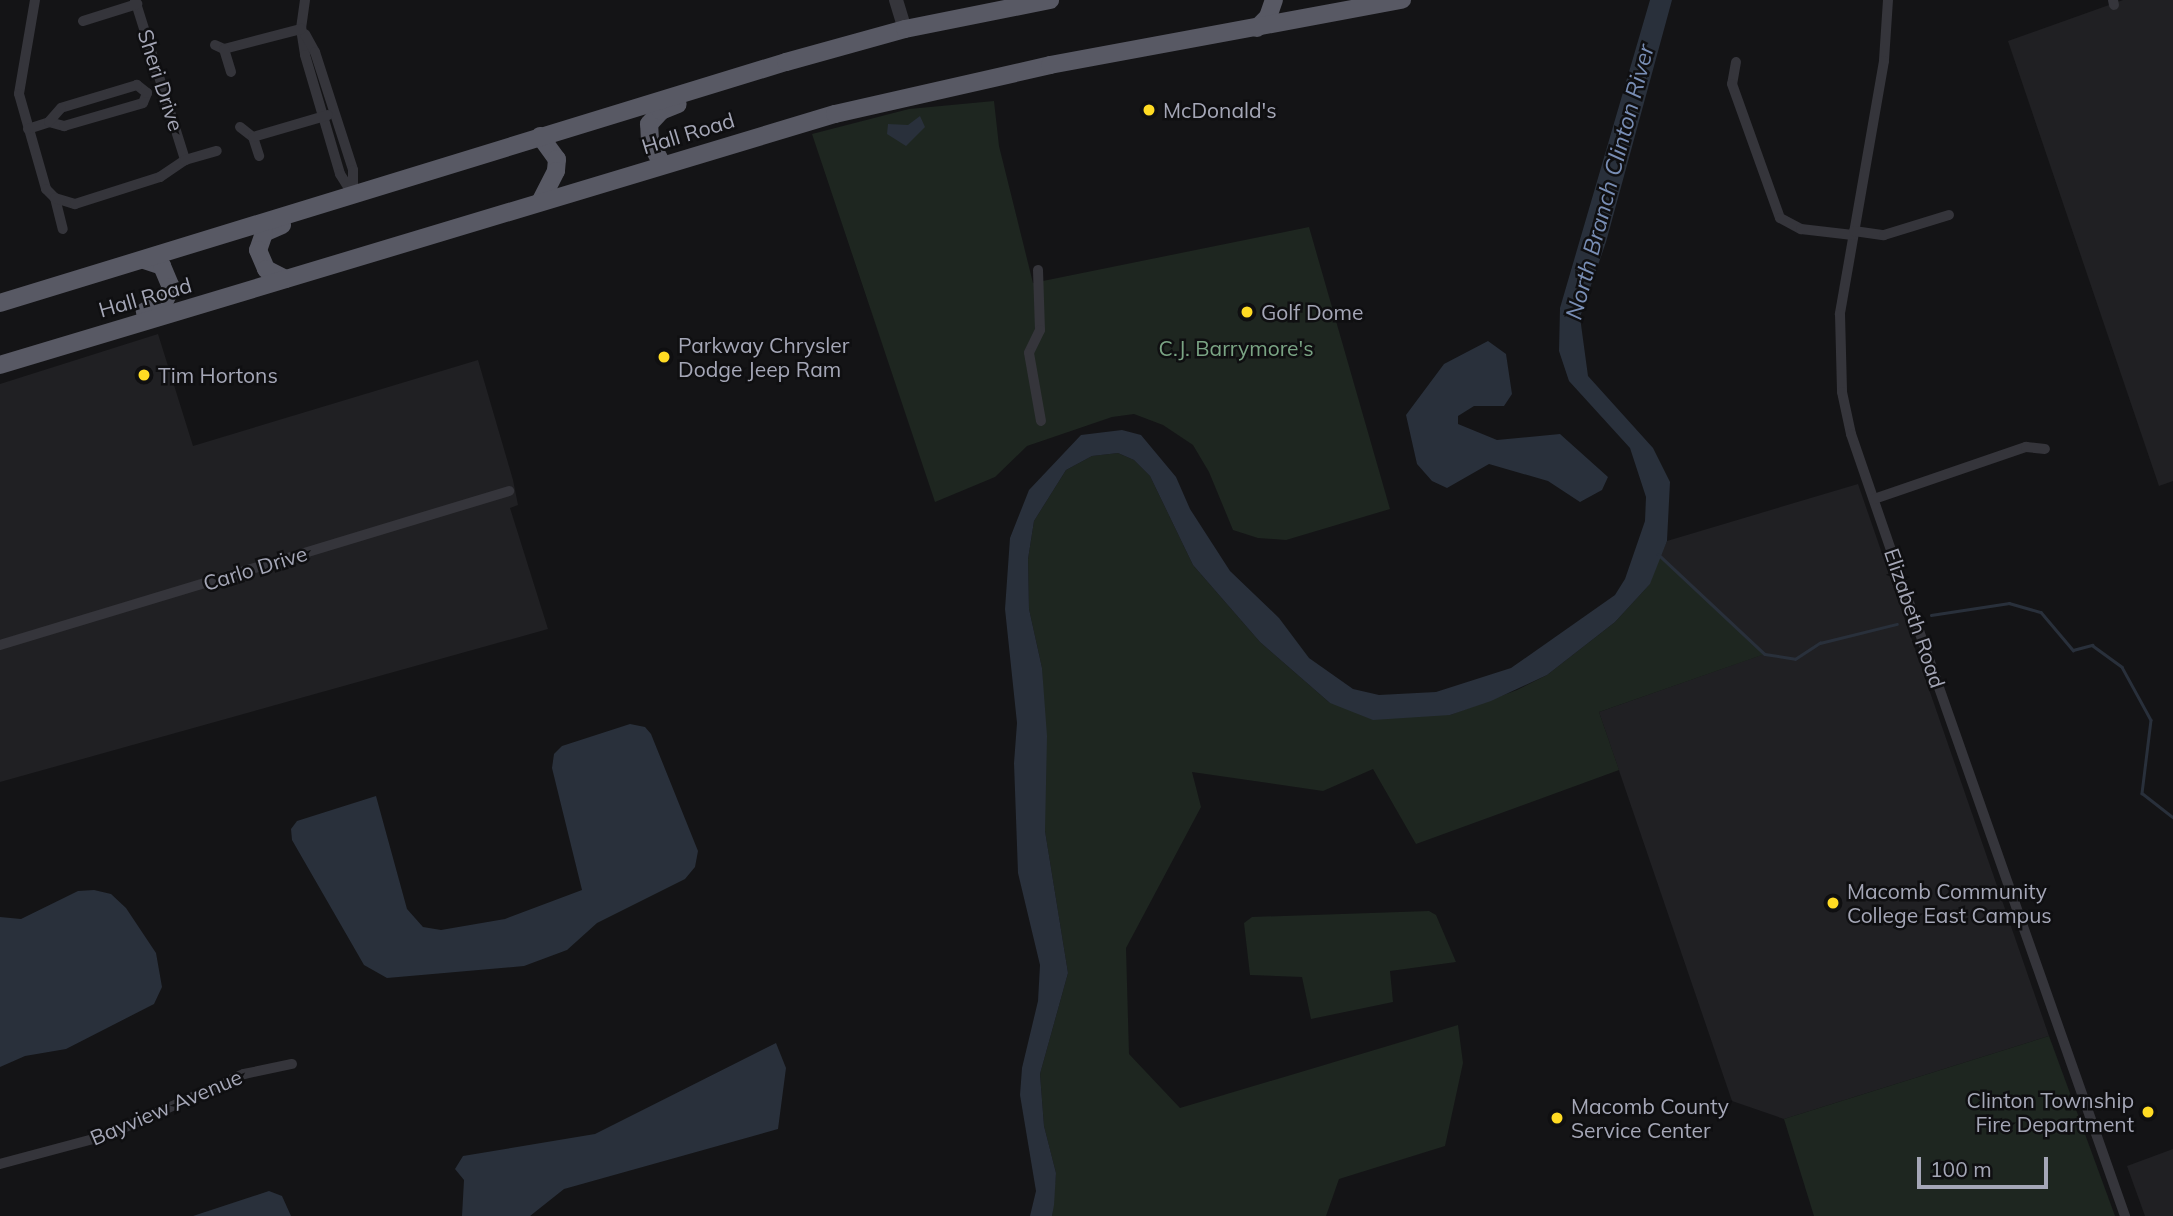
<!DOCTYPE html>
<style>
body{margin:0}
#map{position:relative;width:2173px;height:1216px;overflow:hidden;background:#141416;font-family:Mulish,sans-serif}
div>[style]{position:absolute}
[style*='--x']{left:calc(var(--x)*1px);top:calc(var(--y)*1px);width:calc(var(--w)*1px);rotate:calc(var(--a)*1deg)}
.built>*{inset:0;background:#202023}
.green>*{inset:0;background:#1e2620}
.water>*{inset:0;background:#29303b}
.stream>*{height:2.5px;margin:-1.25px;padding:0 1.25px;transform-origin:1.25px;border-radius:1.25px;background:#29303b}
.minor>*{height:10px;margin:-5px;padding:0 5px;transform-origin:5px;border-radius:5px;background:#35353b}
.tertiary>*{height:14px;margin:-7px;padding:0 7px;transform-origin:7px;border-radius:7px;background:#35353b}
.trunk>*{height:18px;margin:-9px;padding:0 9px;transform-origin:9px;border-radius:9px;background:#585964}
.dots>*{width:19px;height:19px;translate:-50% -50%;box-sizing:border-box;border:4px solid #0f0f11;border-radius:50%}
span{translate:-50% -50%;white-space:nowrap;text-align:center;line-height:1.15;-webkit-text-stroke:5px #0f0f11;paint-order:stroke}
.street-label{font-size:21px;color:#a5a7b7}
.poi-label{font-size:21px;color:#a5a7b7}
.left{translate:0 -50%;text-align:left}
.right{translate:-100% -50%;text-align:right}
.park-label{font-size:21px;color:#7aa484}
.water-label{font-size:23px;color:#798eb5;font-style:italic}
.scale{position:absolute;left:1917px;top:1157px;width:131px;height:32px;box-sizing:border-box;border:4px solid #a5a7b7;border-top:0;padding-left:9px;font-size:21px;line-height:24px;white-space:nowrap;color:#a5a7b7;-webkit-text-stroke:5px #0f0f11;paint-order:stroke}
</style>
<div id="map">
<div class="built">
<i style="clip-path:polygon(2123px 0,2173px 0,2173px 481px,2159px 486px,2008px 41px)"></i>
<i style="clip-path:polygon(158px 334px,193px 446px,478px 360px,513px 480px,518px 505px,510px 508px,548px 629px,0 782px,0 384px)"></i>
<i style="clip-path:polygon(1858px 484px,2049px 1036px,1784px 1119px,1732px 1101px,1599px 712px,1764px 654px,1660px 556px,1667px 541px)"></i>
<i style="clip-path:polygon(2173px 1149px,2173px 1216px,2145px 1216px,2127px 1166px)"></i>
</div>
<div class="green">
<i style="clip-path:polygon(994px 101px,999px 146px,1033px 283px,1309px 227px,1390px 509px,1286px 540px,1258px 538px,1233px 530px,1209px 472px,1193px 445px,1163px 425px,1134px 414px,1112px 417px,1027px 446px,995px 477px,935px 502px,812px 134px,909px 109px)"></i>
<i style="clip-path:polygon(1118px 453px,1134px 460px,1150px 476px,1193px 565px,1260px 642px,1330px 703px,1450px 715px,1517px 690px,1547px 675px,1615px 622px,1649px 585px,1660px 556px,1765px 654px,1599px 712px,1619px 770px,1416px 844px,1373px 769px,1323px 791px,1192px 772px,1201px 807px,1126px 948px,1129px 1054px,1180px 1108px,1458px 1025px,1463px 1063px,1445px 1146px,1339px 1179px,1326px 1216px,1052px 1216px,1056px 1173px,1044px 1126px,1040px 1074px,1068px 973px,1045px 831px,1042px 668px,1029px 609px,1028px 559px,1034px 521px,1066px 470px,1092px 456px)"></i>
<i style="clip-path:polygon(1429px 911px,1436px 915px,1456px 962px,1390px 971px,1393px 1002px,1311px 1019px,1302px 977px,1250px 975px,1244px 923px,1252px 917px)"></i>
<i style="clip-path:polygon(2049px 1036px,2115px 1216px,1814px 1216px,1784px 1119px)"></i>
</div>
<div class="water">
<i style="clip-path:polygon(1650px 0,1672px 0,1606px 242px,1580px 317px,1588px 376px,1653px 448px,1670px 482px,1667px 541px,1650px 584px,1615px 622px,1547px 675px,1491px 701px,1450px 715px,1373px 720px,1330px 703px,1260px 642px,1193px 565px,1150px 476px,1134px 460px,1118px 453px,1092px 456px,1066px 470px,1034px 521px,1028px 559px,1029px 609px,1042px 668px,1047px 736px,1045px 831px,1068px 973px,1040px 1074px,1044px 1126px,1056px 1173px,1054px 1205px,1052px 1216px,1030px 1216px,1036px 1191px,1020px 1095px,1022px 1068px,1038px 1001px,1040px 965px,1018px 873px,1014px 763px,1017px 723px,1005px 609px,1010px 538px,1029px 490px,1081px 435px,1122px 430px,1141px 435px,1176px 477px,1190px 509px,1230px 571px,1279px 618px,1309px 658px,1353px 689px,1379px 695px,1436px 692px,1511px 668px,1615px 595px,1625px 579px,1645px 521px,1646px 497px,1630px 448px,1569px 381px,1559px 351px,1560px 308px)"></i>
<i style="clip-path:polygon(920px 116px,925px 127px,906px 146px,887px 134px,888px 124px,908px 125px)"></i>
<i style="clip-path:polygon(1488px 341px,1506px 354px,1512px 394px,1504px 406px,1474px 406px,1458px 416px,1458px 424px,1497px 440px,1560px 434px,1608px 477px,1602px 490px,1580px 502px,1548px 481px,1489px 464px,1447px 488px,1432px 481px,1417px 464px,1406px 415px,1444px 364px)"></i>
<i style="clip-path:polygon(630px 724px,645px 727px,651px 734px,698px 851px,695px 867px,685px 879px,597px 923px,567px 950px,524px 966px,387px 978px,364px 965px,292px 840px,291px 829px,297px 821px,376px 796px,407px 909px,423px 927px,441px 930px,505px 919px,582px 890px,552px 768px,554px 754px,562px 746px)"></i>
<i style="clip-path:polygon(94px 890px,111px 894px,126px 908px,156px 953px,162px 987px,154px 1004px,66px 1049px,25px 1056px,0 1067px,0 917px,21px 919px,78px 891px)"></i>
<i style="clip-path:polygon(776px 1043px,786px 1068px,778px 1129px,564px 1189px,530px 1216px,462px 1216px,464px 1180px,455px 1169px,463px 1156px,595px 1134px)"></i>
<i style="clip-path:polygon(269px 1191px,282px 1196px,291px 1216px,193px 1216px)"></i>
</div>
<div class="stream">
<i style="--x:1658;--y:554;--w:146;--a:43.1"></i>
<i style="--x:1765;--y:654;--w:30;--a:9"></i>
<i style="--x:1795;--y:659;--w:30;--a:-33"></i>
<i style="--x:1820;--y:643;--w:79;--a:-13.9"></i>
<i style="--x:1931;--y:615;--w:79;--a:-8.7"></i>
<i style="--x:2009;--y:603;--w:33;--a:16"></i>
<i style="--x:2041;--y:612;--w:50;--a:49.9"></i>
<i style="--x:2073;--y:650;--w:20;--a:-15"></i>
<i style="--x:2092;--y:645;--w:37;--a:36"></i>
<i style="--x:2122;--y:667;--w:60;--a:61.3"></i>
<i style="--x:2151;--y:720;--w:74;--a:97"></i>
<i style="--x:2142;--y:793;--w:39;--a:38"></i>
</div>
<div class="minor">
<i style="--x:35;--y:0;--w:95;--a:99.7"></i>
<i style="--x:19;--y:94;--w:99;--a:74.1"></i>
<i style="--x:46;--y:189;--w:13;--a:45"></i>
<i style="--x:55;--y:198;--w:32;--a:76"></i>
<i style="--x:135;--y:0;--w:168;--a:72.6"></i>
<i style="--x:305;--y:0;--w:29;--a:98"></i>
<i style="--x:301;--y:29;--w:26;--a:81"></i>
<i style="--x:305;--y:55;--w:124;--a:73.6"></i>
<i style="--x:340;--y:174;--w:25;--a:58"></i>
<i style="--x:1888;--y:0;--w:61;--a:93.8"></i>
<i style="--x:1884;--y:61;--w:257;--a:99.9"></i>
<i style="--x:1840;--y:314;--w:78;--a:88.5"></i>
<i style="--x:1842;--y:392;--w:43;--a:77.9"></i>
<i style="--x:1851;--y:434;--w:184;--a:71"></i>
<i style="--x:1911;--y:608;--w:645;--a:70.61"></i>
<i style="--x:2113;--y:0;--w:5;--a:79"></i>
<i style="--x:83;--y:21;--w:57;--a:-17.5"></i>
<i style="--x:305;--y:34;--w:21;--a:61"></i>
<i style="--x:315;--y:52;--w:124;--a:72.1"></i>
<i style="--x:353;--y:170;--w:25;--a:90"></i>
<i style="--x:215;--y:45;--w:10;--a:24"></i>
<i style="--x:224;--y:49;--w:80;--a:-14.6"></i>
<i style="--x:224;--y:49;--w:24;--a:73"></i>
<i style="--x:1736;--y:62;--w:22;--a:100"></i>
<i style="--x:1732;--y:84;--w:142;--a:70.3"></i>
<i style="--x:1780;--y:218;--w:24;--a:28"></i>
<i style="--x:1801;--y:229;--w:52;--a:6.6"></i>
<i style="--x:240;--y:127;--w:16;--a:38"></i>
<i style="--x:253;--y:137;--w:20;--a:72"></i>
<i style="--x:28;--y:129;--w:22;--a:-18"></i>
<i style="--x:49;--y:122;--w:16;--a:15"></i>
<i style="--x:64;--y:126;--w:82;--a:-16.2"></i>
<i style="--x:143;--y:103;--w:11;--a:-68"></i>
<i style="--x:147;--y:93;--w:13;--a:-141"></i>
<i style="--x:137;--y:85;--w:79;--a:163.2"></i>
<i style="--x:61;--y:108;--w:18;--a:131"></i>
<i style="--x:253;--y:137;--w:78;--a:-16.3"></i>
<i style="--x:55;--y:198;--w:21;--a:17"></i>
<i style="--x:75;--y:204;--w:89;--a:-17.6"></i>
<i style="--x:160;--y:177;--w:30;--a:-34"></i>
<i style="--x:185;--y:160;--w:33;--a:-16"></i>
<i style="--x:1854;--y:231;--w:30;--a:8"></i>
<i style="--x:1884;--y:235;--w:68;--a:-17.1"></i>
<i style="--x:1038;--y:270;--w:60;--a:88.1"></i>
<i style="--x:1040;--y:330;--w:25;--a:116"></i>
<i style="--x:1029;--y:353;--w:69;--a:80"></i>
<i style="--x:1874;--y:499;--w:161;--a:-18.9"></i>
<i style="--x:2026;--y:447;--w:19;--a:6"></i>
<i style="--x:0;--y:645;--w:532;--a:-16.83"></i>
<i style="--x:0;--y:1164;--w:112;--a:-15"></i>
<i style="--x:108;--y:1135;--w:149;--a:-24.2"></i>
<i style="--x:244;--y:1074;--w:49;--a:-11.8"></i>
</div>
<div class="tertiary">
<i style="--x:896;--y:0;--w:30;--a:73"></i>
</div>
<div class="trunk">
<i style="--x:1257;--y:28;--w:16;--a:-45"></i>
<i style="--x:1268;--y:17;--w:18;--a:-71"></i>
<i style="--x:540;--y:136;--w:29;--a:54"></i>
<i style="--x:557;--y:159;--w:12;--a:95"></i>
<i style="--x:556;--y:171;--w:33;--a:117"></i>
<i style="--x:662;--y:164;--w:26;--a:-118"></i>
<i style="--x:650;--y:141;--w:17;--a:-93"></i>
<i style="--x:649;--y:124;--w:18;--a:-47"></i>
<i style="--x:661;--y:111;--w:18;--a:-22"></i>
<i style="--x:282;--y:225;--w:20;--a:156"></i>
<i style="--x:264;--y:233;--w:18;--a:109"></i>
<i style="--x:258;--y:250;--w:21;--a:67"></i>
<i style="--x:266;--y:269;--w:22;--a:27"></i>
<i style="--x:144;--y:260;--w:19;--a:18"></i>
<i style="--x:162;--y:266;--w:23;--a:67"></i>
<i style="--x:171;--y:287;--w:17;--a:114"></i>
<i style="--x:164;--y:303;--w:21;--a:157"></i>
<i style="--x:0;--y:303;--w:822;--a:-17.05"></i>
<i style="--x:786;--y:62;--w:123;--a:-15.5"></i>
<i style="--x:905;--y:29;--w:148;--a:-11.3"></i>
<i style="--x:0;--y:365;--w:872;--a:-16.73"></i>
<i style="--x:835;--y:114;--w:221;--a:-12.8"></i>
<i style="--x:1050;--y:65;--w:358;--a:-10.5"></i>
</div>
<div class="dots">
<i style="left:1149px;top:110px;background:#ffdb23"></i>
<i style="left:1247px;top:312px;background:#ffdb23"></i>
<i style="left:664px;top:357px;background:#ffdb23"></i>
<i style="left:144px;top:375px;background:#ffdb23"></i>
<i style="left:1833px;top:903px;background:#ffdb23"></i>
<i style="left:2148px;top:1112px;background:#ffdb23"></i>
<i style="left:1557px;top:1118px;background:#ffdb23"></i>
</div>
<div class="street-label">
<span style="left:161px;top:80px;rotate:72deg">Sheri Drive</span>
<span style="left:688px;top:133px;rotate:-17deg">Hall Road</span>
<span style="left:145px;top:297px;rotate:-16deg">Hall Road</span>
<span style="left:255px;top:568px;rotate:-17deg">Carlo Drive</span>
<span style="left:1915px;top:618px;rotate:71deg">Elizabeth Road</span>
<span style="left:166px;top:1107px;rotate:-23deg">Bayview Avenue</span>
</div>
<div class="poi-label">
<span class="left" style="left:1163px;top:110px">McDonald's</span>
<span class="left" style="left:1261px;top:312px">Golf Dome</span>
<span class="left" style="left:678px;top:357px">Parkway Chrysler<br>Dodge Jeep Ram</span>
<span class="left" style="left:158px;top:375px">Tim Hortons</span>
<span class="left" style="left:1847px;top:903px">Macomb Community<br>College East Campus</span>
<span class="right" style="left:2134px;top:1112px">Clinton Township<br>Fire Department</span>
<span class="left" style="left:1571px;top:1118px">Macomb County<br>Service Center</span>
</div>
<div class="park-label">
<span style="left:1236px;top:348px">C.J. Barrymore's</span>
</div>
<div class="water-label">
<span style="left:1610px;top:182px;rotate:-75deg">North Branch Clinton River</span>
</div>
<div class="scale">100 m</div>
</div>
